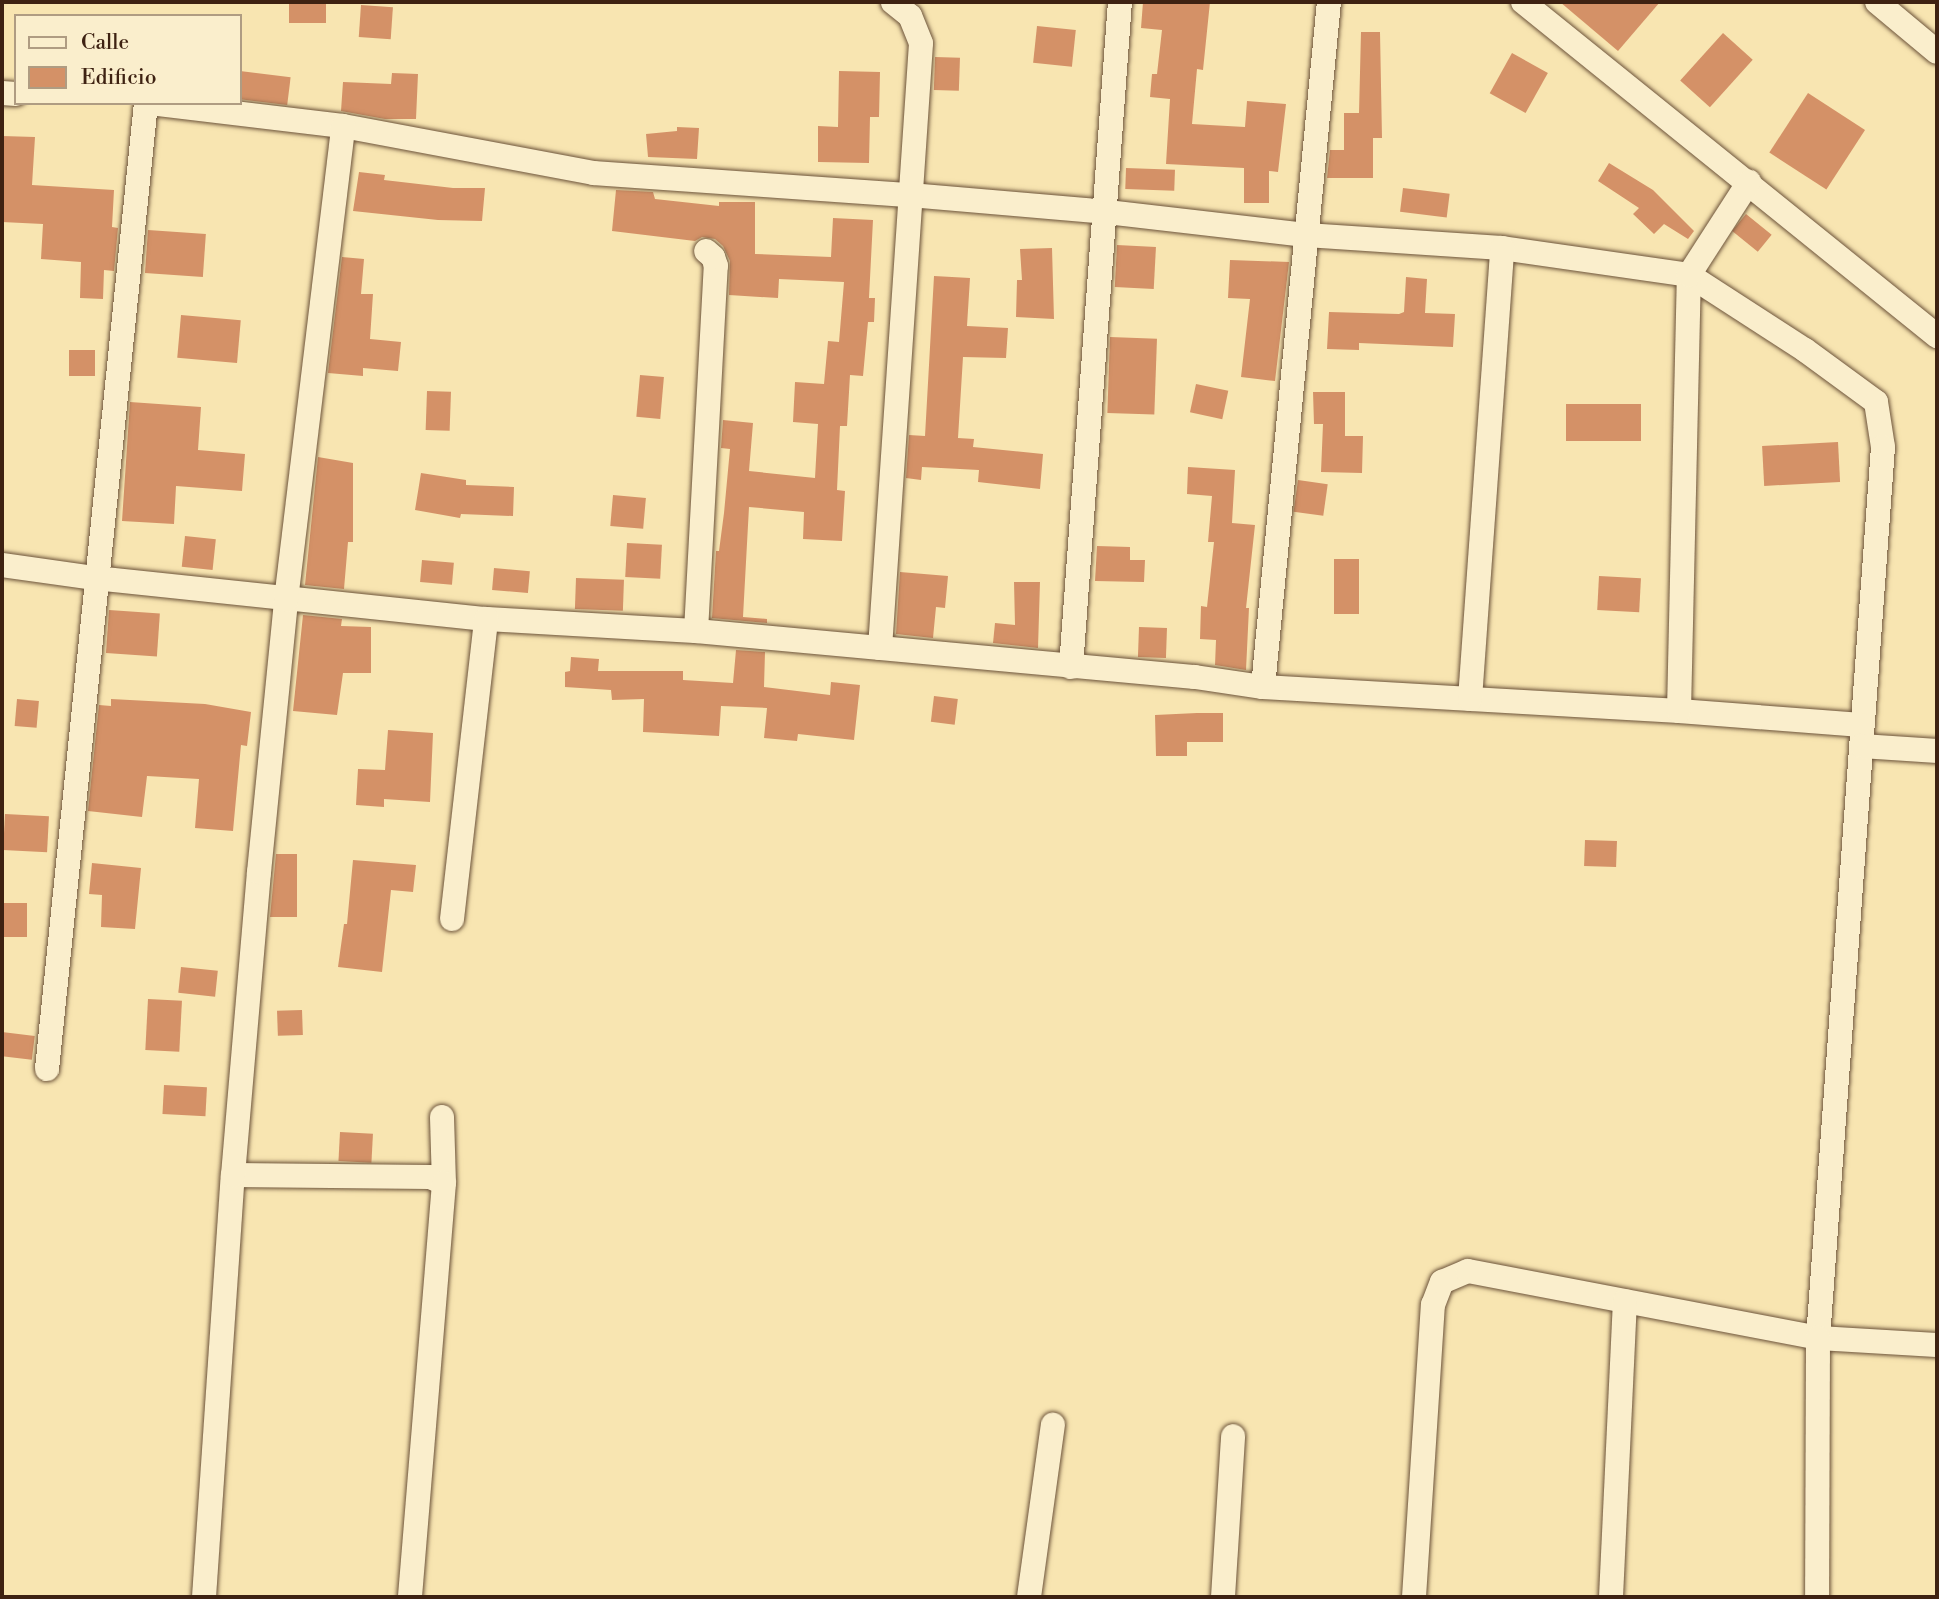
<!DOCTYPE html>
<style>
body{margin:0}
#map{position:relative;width:1939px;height:1599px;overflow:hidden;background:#f8e5b1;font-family:"Libre Bodoni",serif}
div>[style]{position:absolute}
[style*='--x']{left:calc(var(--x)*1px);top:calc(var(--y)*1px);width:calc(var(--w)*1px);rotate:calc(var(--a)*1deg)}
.building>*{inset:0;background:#d49167;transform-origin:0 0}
.roads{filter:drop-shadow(0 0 2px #6c533a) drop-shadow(0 0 2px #6c533a)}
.street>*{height:24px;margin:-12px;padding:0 12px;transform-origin:12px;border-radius:12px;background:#faeecc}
span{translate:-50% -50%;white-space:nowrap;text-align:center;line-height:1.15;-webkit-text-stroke:7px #faeecc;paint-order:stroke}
.frame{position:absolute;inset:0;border:4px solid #3e2212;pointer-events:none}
.legend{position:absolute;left:14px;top:14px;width:228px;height:91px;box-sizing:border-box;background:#faeecc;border:2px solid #af9c82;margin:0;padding:9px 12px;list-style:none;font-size:21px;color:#3e2212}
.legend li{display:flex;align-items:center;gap:14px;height:35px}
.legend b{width:35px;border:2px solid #af9c82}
</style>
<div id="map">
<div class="building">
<i style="left:289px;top:2px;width:37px;height:21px"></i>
<i style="clip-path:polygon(1143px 2px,1210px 2px,1203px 70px,1197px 69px,1192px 124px,1245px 127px,1247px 101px,1286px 104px,1278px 172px,1269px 171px,1269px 203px,1244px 203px,1244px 168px,1166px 164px,1170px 99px,1150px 97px,1152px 74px,1157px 74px,1162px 30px,1141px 28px)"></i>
<i style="clip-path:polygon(1560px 2px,1660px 2px,1618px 51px)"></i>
<i style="left:361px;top:5px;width:32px;height:32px;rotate:4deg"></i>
<i style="left:1037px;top:26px;width:39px;height:37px;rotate:6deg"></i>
<i style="clip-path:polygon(1361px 32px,1380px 32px,1382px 138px,1373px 138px,1373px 178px,1327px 178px,1330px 150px,1344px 150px,1344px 113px,1359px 113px)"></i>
<i style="left:1723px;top:33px;width:40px;height:64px;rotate:42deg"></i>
<i style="left:1512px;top:53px;width:41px;height:46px;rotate:29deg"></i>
<i style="left:935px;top:57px;width:25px;height:33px;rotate:2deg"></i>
<i style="left:240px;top:71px;width:51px;height:28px;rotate:7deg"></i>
<i style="clip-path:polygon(839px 71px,880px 72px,879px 117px,870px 117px,869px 163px,818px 162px,818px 126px,838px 127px)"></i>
<i style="clip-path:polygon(392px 73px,418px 74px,416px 119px,385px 119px,341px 111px,343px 82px,391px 84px)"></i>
<i style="left:1808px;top:93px;width:68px;height:71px;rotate:33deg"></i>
<i style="clip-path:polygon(677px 127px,699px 128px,697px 159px,648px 157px,646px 134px,677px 131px)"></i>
<i style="clip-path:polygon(2px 136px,35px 137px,32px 185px,114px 190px,112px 227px,118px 228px,114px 271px,104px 270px,103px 299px,80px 298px,81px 262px,41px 259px,43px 224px,2px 222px)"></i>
<i style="clip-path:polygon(1609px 163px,1653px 190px,1694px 231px,1688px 239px,1664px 224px,1654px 234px,1633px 214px,1639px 208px,1598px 181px)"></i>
<i style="left:1126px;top:168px;width:49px;height:21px;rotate:2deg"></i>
<i style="clip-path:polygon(359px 172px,385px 175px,384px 180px,453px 188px,485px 188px,482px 221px,438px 220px,353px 211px)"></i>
<i style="left:1403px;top:188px;width:47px;height:24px;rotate:7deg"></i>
<i style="clip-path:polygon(616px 190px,653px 192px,655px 199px,719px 206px,719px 202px,755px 202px,755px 254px,831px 257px,833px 218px,873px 220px,869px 298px,875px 298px,874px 322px,868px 322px,863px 376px,850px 375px,847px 426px,840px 426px,837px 490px,845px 491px,842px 541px,803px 539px,804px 512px,749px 507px,743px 617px,767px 619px,767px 623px,712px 618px,716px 551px,719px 551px,724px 513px,730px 449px,721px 448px,723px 420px,753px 423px,749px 471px,815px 478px,818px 424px,793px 422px,795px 382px,824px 384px,828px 341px,839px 342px,844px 282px,779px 279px,778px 298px,729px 295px,730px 261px,723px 246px,715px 239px,702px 237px,695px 241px,612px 231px)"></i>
<i style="left:1746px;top:214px;width:33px;height:22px;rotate:39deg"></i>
<i style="left:148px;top:230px;width:58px;height:43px;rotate:4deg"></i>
<i style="left:1117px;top:245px;width:39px;height:42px;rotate:3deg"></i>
<i style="clip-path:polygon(1052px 248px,1054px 319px,1016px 317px,1017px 280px,1022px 280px,1020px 249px)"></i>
<i style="clip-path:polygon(342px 257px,364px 259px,361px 294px,373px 294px,370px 339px,401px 342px,398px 371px,363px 368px,363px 376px,328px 373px)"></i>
<i style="clip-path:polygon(1230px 260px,1289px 262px,1275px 381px,1241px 377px,1250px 299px,1228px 298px)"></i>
<i style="clip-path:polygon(934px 276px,970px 278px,967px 326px,1008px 328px,1006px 358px,963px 357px,958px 438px,974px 439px,973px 447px,1043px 454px,1040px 489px,978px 482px,979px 470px,922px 467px,921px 480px,906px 478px,909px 435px,925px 436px)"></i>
<i style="clip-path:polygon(1406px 277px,1427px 279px,1425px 313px,1455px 314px,1453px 347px,1359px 343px,1359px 350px,1327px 349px,1329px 312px,1399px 314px,1404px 312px)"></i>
<i style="left:181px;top:315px;width:60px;height:43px;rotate:5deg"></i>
<i style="left:1110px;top:337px;width:47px;height:76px;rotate:2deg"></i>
<i style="left:69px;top:350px;width:26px;height:26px"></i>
<i style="left:640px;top:375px;width:24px;height:42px;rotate:5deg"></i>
<i style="left:1196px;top:384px;width:33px;height:29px;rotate:12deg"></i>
<i style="left:427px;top:391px;width:24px;height:39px;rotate:2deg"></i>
<i style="clip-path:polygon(1313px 392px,1345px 392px,1345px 436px,1363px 436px,1362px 473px,1321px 472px,1323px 424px,1314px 424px)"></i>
<i style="clip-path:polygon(130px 402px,201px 407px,198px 450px,245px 454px,242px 491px,176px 486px,174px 524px,122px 521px)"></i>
<i style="left:1566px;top:404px;width:75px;height:37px"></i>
<i style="left:1838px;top:442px;width:40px;height:76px;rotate:87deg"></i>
<i style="clip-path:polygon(318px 457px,353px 463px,353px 542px,348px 542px,344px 589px,305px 585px)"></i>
<i style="clip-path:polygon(1188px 467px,1235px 470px,1232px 523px,1255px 525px,1246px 608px,1249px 608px,1246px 670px,1215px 665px,1216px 640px,1200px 639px,1201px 606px,1207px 607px,1214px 542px,1208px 542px,1212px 496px,1187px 494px)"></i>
<i style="clip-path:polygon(421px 473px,466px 480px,466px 485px,514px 487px,513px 516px,461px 514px,460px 518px,415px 510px)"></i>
<i style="left:1298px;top:480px;width:30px;height:32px;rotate:8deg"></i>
<i style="left:613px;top:495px;width:33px;height:31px;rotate:5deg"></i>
<i style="left:185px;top:536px;width:31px;height:31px;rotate:6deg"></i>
<i style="left:627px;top:543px;width:35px;height:34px;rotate:3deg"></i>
<i style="clip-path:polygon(1097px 546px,1130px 547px,1130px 560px,1145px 560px,1144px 582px,1095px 581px)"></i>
<i style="left:1334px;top:559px;width:25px;height:55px"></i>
<i style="left:422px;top:560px;width:32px;height:22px;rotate:5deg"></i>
<i style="left:494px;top:568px;width:36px;height:22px;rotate:5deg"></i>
<i style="clip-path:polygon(900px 572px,948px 576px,945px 608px,936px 607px,933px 638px,896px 634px)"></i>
<i style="left:1599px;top:576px;width:42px;height:34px;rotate:3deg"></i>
<i style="left:576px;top:578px;width:48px;height:31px;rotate:2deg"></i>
<i style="clip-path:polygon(1014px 582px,1040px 582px,1038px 648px,993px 643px,995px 623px,1015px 625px)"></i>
<i style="left:109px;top:610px;width:51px;height:43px;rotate:4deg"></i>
<i style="clip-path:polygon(303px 615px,342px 619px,341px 626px,371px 627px,371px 673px,343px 673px,337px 715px,293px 711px)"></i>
<i style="left:1139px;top:627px;width:28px;height:30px;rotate:2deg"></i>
<i style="clip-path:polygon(736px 650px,765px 652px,764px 687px,830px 695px,831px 682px,860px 685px,854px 740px,798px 734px,797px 741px,764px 738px,767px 708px,721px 706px,719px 736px,643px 732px,644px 699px,612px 700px,611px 690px,565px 687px,565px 672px,570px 671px,571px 657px,599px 659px,598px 671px,683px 671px,683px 680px,733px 683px)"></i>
<i style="left:934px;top:696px;width:24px;height:26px;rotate:7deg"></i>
<i style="left:17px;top:699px;width:22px;height:27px;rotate:5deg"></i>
<i style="clip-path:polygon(111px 699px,205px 704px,251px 712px,247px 746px,241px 745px,233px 831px,195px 828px,199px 779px,147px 776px,142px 817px,88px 811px,99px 705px,111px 706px)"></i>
<i style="clip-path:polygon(1197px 713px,1223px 713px,1223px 742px,1187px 742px,1187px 756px,1156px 756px,1155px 715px)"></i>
<i style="clip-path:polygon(388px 730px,433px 733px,430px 802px,384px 799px,384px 807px,356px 805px,358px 769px,385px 770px)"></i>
<i style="left:5px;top:814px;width:44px;height:36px;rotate:3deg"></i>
<i style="left:1585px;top:840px;width:32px;height:26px;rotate:2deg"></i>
<i style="clip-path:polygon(276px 854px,297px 854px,297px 917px,270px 917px)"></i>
<i style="clip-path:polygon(353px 860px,416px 865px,413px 892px,391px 890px,382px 972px,338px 967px,344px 924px,347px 924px)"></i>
<i style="clip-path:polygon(92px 863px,141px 868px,135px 929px,101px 927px,102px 895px,89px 894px)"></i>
<i style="left:2px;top:903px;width:25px;height:34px"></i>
<i style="left:181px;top:967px;width:37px;height:26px;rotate:6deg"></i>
<i style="left:148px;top:999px;width:34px;height:51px;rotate:3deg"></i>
<i style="left:302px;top:1010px;width:25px;height:25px;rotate:88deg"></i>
<i style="left:2px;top:1032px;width:33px;height:24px;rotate:7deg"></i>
<i style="left:164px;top:1085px;width:43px;height:29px;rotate:3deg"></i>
<i style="left:340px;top:1132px;width:33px;height:29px;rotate:3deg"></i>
</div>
<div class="roads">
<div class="street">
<i style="--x:1523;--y:2;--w:532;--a:38.9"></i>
<i style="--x:1877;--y:2;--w:78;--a:39.8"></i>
<i style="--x:2;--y:93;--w:14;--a:4"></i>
<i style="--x:150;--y:103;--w:194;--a:6.8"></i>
<i style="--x:343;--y:126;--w:254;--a:10.6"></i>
<i style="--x:593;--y:173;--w:318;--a:4"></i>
<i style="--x:910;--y:195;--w:198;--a:4.9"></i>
<i style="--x:1107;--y:212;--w:200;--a:6.6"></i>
<i style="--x:1306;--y:235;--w:196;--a:3.8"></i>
<i style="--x:1502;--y:248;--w:189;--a:8.2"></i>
<i style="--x:1689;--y:275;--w:138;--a:32.9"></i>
<i style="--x:1805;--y:350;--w:88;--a:36.2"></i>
<i style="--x:1876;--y:402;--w:46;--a:81.2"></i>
<i style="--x:1883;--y:447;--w:893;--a:94.17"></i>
<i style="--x:1818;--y:1338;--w:119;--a:3.4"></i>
<i style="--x:2;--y:565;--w:94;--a:8"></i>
<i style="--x:95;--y:578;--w:393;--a:6"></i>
<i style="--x:486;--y:619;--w:210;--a:3.3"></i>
<i style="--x:696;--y:631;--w:501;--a:5.27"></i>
<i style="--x:1195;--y:677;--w:69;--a:8.4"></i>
<i style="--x:1263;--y:687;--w:417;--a:3.3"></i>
<i style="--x:1679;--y:711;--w:183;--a:4.4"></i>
<i style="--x:696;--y:631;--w:366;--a:-86.9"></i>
<i style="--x:716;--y:266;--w:9;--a:-108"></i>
<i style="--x:713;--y:257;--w:9;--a:-139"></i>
<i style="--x:880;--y:648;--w:606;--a:-86.12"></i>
<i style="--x:921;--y:43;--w:29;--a:-112"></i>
<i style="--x:910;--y:16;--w:22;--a:-141"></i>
<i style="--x:1071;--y:667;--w:667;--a:-85.79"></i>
<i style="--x:1263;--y:687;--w:688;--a:-84.5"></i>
<i style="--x:1470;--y:699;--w:452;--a:-85.9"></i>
<i style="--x:1679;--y:711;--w:436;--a:-88.7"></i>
<i style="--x:1689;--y:275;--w:111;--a:-57.2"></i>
<i style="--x:1862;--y:746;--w:75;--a:3.8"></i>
<i style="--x:452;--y:919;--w:302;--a:-83.5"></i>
<i style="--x:47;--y:1069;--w:971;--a:-84.15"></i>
<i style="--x:442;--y:1117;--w:66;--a:88.3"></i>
<i style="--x:233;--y:1175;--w:197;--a:0.6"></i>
<i style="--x:430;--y:1177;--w:15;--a:23"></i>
<i style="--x:444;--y:1183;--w:415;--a:94.7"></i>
<i style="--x:204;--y:1597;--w:423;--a:-86.1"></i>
<i style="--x:233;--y:1175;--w:304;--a:-85.1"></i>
<i style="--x:259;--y:872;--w:273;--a:-84.3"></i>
<i style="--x:286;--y:600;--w:477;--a:-83.1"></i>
<i style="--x:1029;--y:1597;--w:174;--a:-82.1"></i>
<i style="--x:1223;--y:1597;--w:161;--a:-86.4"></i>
<i style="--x:1414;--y:1597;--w:293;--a:-86.3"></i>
<i style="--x:1433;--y:1305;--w:25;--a:-69"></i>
<i style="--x:1442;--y:1282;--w:28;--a:-23"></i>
<i style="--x:1468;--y:1271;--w:356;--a:10.8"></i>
<i style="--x:1818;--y:1338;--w:259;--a:90.2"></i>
<i style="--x:1611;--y:1597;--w:296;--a:-87.3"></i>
</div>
</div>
<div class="frame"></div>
<ul class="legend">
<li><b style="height:9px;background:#faeecc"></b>Calle</li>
<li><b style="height:19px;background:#d49167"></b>Edificio</li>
</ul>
</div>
